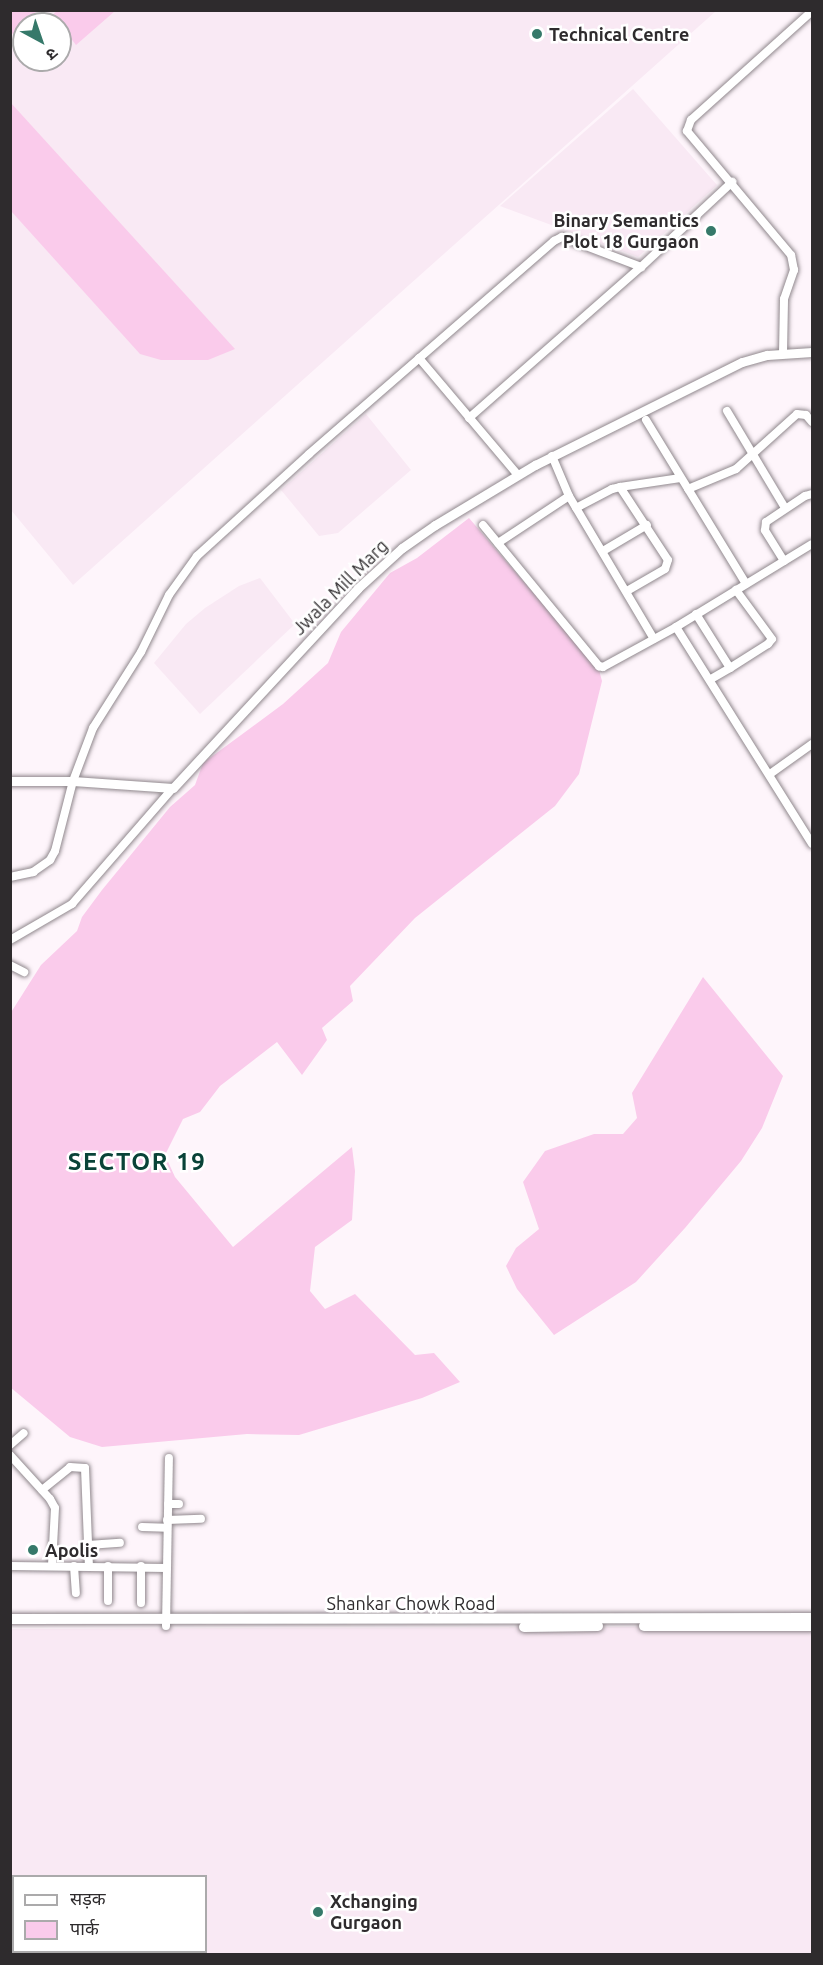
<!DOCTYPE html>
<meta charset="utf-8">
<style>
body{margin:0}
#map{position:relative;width:823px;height:1965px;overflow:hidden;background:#fef5fb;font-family:Ubuntu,"Noto Sans Devanagari",sans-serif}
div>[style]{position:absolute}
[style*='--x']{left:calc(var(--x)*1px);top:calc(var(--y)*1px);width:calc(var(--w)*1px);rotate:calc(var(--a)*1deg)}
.built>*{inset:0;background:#f9e9f4}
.green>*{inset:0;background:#facbeb}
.roads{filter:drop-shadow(0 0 2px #90888d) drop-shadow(0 0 2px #90888d)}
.minor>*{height:8px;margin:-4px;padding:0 4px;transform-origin:4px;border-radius:4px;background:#fff}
.tertiary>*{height:9px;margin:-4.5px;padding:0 4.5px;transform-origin:4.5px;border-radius:4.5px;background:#fff}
.secondary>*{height:10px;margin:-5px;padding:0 5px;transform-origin:5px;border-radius:5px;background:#fff}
.dots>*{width:16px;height:16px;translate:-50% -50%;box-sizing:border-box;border:3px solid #fff;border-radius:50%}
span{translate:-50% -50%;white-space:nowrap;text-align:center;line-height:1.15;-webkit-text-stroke:5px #fff;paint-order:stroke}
.poi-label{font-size:18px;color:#2e2b2d;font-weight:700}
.left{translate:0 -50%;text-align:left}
.right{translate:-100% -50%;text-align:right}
.street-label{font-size:18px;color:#2e2b2d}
.district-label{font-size:24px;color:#094338;font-weight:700;letter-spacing:1.5px}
.frame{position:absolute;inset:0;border:12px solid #2e2b2d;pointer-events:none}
.legend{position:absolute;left:12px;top:1875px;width:195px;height:78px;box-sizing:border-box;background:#fff;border:2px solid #abaaab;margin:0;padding:8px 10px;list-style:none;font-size:18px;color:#2e2b2d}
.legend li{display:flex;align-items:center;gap:12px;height:30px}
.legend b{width:30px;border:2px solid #abaaab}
.north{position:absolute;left:12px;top:12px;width:60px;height:60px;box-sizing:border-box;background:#fff;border:2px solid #abaaab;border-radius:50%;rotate:140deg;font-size:16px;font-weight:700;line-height:24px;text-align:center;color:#2e2b2d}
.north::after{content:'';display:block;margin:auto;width:21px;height:27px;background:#36796a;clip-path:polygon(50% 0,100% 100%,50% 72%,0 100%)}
</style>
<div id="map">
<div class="built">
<i style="clip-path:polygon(evenodd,10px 11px,716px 11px,73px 585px,11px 510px,10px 11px,24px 24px,60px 24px,60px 60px,24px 60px,24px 24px)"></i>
<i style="clip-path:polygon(633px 89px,717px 185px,638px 257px,500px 206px)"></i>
<i style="clip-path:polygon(366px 414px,411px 470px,338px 533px,319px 536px,281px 490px)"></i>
<i style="clip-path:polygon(260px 578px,295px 624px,200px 714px,154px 663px,186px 624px,205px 608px,239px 586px)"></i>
<i style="clip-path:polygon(evenodd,812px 1626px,812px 1954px,11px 1954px,10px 1629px,812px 1626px,14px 1876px,206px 1876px,206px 1952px,14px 1952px,14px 1876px)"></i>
</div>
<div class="green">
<i style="clip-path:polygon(11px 10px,37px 10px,37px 11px,11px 35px)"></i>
<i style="clip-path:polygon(57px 11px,57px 10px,115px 11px,76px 45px,60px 24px,50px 17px)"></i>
<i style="clip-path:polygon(11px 103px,235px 349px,208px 360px,161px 360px,140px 354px,11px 211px)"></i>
<i style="clip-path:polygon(469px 518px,599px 670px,602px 681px,579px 774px,555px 806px,415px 918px,350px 986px,353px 1001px,322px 1028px,327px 1040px,302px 1075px,277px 1042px,220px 1086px,200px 1112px,183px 1119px,165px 1155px,175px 1177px,233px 1247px,352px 1147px,355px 1171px,352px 1220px,315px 1247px,310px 1291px,325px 1309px,355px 1294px,415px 1355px,434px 1353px,460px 1382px,422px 1398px,299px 1435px,247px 1434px,102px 1447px,70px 1437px,10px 1387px,10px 1014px,41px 965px,77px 931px,82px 917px,102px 890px,170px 807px,195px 785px,203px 763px,283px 704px,328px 663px,341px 632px,390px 573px,417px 558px)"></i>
<i style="clip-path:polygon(703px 977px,783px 1076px,762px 1128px,741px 1161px,685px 1228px,636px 1282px,554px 1335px,517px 1289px,506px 1266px,516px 1248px,539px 1229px,523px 1182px,545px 1151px,594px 1134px,623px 1134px,637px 1118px,632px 1093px)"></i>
</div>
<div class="roads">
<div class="minor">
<i style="--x:783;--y:353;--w:54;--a:-88.9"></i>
<i style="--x:784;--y:299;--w:31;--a:-71"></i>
<i style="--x:794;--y:270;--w:15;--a:-101"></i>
<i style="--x:791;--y:255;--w:162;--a:-130"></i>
<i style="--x:687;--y:131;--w:12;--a:-70"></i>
<i style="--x:691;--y:120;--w:163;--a:-42"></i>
<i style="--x:419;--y:358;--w:152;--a:49.8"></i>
<i style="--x:727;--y:411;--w:113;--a:59.1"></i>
<i style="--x:469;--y:418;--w:229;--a:-41.3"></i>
<i style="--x:641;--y:267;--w:125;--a:-43"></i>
<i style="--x:646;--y:420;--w:192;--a:58.6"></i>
<i style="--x:552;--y:456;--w:43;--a:67"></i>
<i style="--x:569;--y:496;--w:166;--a:59.3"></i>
<i style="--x:620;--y:487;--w:61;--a:-8.5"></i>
<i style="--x:688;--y:489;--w:52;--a:-22.6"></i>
<i style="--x:736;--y:469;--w:82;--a:-42"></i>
<i style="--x:797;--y:414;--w:9;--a:6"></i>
<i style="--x:806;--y:415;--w:9;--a:49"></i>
<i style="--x:576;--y:508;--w:41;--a:-27.8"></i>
<i style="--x:612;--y:489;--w:8;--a:-14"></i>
<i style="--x:620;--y:487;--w:87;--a:56.7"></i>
<i style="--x:668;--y:560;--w:9;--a:108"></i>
<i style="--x:665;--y:569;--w:44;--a:149.9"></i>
<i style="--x:483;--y:525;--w:183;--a:50.6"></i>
<i style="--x:599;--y:666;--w:4;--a:14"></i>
<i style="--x:603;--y:667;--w:83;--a:-28.7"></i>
<i style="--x:676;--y:627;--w:159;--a:-31.4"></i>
<i style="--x:498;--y:543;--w:85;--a:-33.5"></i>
<i style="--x:603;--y:551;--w:51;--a:-30.6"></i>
<i style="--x:784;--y:561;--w:36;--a:-122"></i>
<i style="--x:765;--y:530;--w:8;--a:-83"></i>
<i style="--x:766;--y:522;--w:47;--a:-33.7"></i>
<i style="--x:805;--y:496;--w:7;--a:-16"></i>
<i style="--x:696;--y:614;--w:64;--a:57.8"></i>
<i style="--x:730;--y:668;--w:45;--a:-32.3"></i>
<i style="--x:768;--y:644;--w:6;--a:-51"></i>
<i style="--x:772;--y:639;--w:61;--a:-126.3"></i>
<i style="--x:676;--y:627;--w:256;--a:57.9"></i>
<i style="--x:711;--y:679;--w:22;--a:-30"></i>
<i style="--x:770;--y:774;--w:52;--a:-35.5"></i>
<i style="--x:10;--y:877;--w:24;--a:-12"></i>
<i style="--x:33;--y:872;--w:21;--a:-35"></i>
<i style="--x:50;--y:860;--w:10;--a:-61"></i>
<i style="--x:55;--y:851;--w:72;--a:-75.6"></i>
<i style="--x:73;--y:781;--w:57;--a:-69.3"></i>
<i style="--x:93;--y:728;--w:90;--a:-57.7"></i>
<i style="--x:141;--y:652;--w:64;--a:-63.8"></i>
<i style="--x:169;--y:595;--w:48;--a:-54.3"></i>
<i style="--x:197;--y:556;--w:151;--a:-42.3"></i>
<i style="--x:309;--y:454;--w:325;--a:-41"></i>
<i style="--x:554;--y:241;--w:9;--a:-27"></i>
<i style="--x:562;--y:237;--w:85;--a:20.8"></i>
<i style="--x:10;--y:940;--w:72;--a:-30.1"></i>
<i style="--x:72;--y:904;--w:154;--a:-49"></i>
<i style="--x:10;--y:965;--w:16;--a:27"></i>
<i style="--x:10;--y:1445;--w:18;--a:-41"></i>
<i style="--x:10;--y:1455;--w:59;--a:47.7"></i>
<i style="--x:50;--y:1499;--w:10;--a:61"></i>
<i style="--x:55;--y:1508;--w:58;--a:93"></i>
<i style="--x:42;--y:1490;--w:36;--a:-39"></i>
<i style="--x:70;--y:1467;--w:15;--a:4"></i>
<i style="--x:85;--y:1468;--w:98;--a:87.7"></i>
<i style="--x:168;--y:1504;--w:11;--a:0"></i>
<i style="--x:167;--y:1520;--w:34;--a:-2"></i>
<i style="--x:142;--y:1527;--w:25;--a:2"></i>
<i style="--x:88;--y:1545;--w:32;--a:-4"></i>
<i style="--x:10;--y:1566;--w:157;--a:0.7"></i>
<i style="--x:74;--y:1566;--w:27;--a:86"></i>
<i style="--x:108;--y:1566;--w:35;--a:90"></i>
<i style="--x:141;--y:1566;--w:37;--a:90"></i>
<i style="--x:166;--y:1626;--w:168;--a:-89"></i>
</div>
<div class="tertiary">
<i style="--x:10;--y:781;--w:63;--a:0"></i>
<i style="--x:73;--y:781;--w:100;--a:4"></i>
<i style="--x:173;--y:788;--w:272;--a:-47.2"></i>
<i style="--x:358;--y:588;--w:59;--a:-42.3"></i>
<i style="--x:402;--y:548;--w:40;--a:-34.9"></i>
<i style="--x:435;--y:525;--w:117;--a:-31"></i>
<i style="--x:535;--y:465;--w:231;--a:-26.5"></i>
<i style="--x:742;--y:362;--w:26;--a:-16"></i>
<i style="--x:767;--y:355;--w:45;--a:-3.8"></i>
</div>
<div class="secondary">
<i style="--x:10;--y:1619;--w:802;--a:-0.07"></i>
<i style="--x:644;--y:1626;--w:168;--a:0"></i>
<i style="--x:524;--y:1627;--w:74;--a:-0.8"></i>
</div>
</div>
<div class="dots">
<i style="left:537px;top:34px;background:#36796a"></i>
<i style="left:711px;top:231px;background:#36796a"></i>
<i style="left:33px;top:1550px;background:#36796a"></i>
<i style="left:318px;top:1912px;background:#36796a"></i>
</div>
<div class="poi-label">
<span class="left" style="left:549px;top:34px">Technical Centre</span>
<span class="right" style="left:699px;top:231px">Binary Semantics<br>Plot 18 Gurgaon</span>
<span class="left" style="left:45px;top:1550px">Apolis</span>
<span class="left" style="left:330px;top:1912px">Xchanging<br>Gurgaon</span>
</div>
<div class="street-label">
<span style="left:340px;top:587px;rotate:-45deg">Jwala Mill Marg</span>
<span style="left:411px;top:1603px">Shankar Chowk Road</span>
</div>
<div class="district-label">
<span style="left:137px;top:1162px">SECTOR 19</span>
</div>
<div class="frame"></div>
<ul class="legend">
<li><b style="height:8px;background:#fff"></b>सड़क</li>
<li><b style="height:16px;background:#facbeb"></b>पार्क</li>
</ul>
<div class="north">उ</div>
</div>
